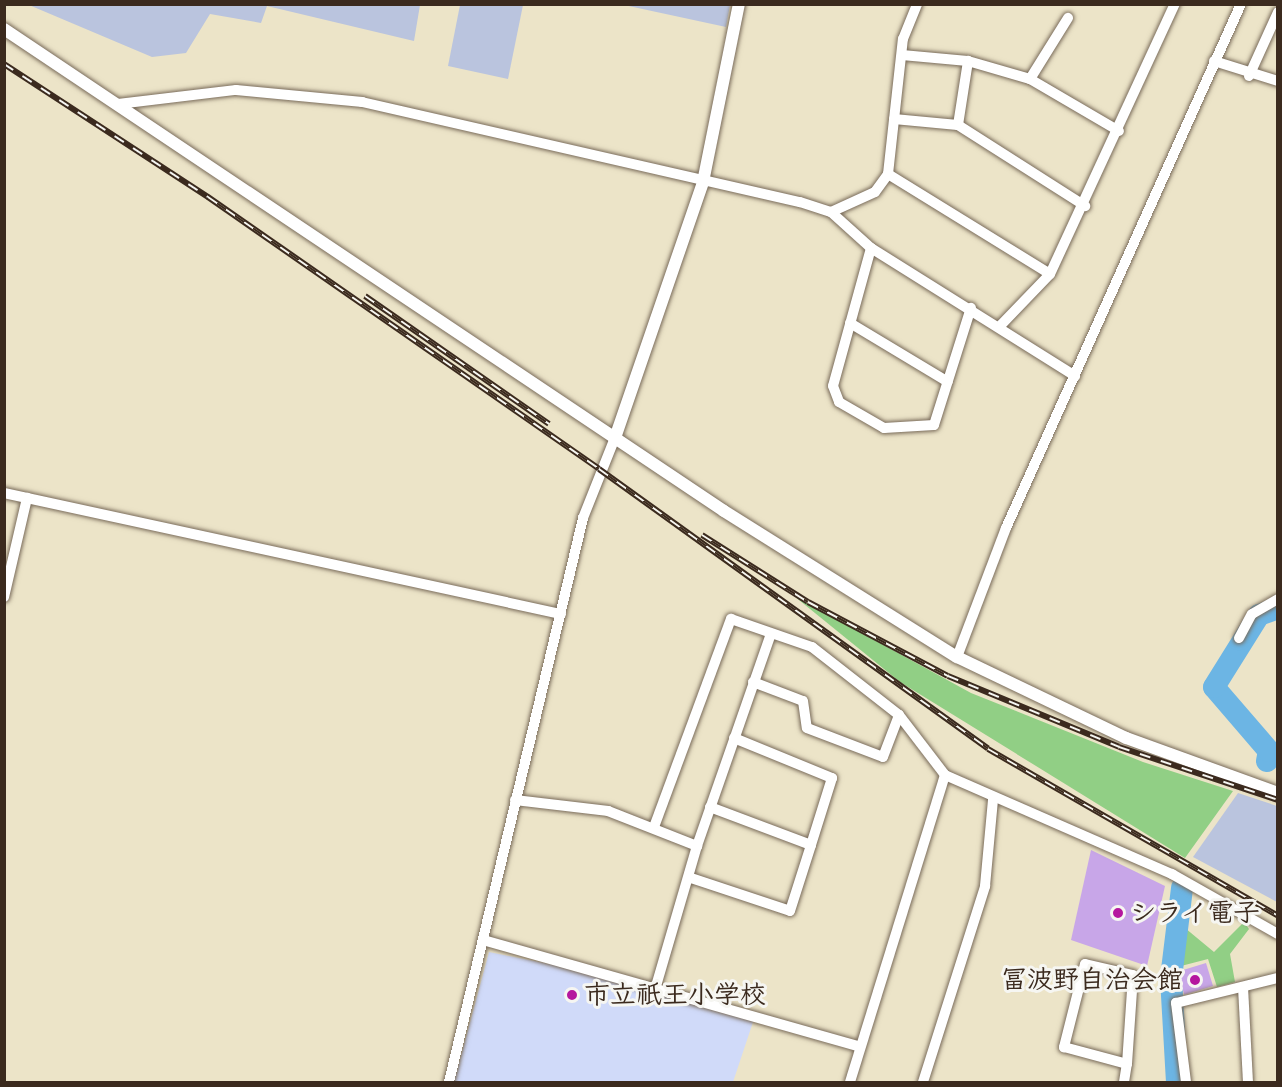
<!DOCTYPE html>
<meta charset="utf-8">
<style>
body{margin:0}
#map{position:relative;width:1282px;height:1087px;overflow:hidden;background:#ece4c8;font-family:Caveat,"Klee One",sans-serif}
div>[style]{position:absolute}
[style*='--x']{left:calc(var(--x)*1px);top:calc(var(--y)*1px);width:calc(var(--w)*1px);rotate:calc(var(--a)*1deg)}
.built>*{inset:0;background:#d0daf9}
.industrial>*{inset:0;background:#bac4de}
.green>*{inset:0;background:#91cf85}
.river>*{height:22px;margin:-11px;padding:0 11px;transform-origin:11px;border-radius:11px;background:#6cb5e4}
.building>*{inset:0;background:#c8a6e8;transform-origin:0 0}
.roads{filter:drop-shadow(0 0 2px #796b5a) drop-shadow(0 0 2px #796b5a)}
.minor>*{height:10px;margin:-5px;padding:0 5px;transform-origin:5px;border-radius:5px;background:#fff}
.tertiary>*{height:12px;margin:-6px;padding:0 6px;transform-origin:6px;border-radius:6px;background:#fff}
.rail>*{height:6px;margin-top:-3px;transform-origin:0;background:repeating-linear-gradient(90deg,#f6f6f2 0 11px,#3b2a1e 0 22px);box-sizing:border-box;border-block:2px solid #3b2a1e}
.dots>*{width:16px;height:16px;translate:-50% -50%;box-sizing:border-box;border:3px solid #f6f6f2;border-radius:50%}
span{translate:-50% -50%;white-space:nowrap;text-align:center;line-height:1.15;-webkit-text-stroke:6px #f6f6f2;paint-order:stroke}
.poi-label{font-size:26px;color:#3b2a1e;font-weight:700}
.left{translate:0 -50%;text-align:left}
.right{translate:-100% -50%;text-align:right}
.frame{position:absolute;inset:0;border:6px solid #3b2a1e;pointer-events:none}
</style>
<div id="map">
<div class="built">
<i style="clip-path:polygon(489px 952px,579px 970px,754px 1019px,733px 1082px,454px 1082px)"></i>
</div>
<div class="industrial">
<i style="clip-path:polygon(29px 5px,420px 5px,414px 41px,267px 6px,261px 23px,210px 14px,186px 53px,152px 57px)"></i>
<i style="clip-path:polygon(460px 5px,523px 5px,508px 79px,448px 66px)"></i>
<i style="clip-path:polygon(624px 5px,730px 5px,726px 27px)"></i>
<i style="clip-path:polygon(1238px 793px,1277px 806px,1277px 902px,1193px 857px)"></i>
</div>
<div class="green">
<i style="clip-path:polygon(794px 596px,971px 693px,1143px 762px,1233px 791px,1185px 858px,900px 682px)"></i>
<i style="clip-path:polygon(1244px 922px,1249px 929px,1230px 954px,1235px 982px,1217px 987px,1208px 959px,1181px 966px,1185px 928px,1214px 952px)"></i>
</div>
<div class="river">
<i style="--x:1267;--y:761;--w:10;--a:-79"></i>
<i style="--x:1269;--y:751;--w:84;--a:-130.7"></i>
<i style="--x:1214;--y:687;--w:85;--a:-58"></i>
<i style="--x:1259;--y:615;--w:20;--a:-20"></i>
<i style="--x:1177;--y:1082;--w:104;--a:-93.3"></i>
<i style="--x:1171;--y:978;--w:91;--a:-83"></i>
</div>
<div class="building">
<i style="clip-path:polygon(1091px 850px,1165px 886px,1147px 966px,1071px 940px)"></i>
<i style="left:1206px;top:963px;width:24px;height:30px;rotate:73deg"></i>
</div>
<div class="roads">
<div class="minor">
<i style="--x:902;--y:55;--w:66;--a:5.2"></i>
<i style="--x:968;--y:61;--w:65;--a:16.2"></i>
<i style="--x:1030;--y:79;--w:103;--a:30.3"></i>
<i style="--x:1214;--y:61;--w:67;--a:17.4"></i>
<i style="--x:1249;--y:76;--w:70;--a:-65.6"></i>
<i style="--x:1030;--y:79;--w:72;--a:-58.1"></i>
<i style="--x:118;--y:104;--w:119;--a:-6.8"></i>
<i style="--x:236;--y:90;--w:127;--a:5.4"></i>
<i style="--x:362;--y:102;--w:449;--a:12.9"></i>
<i style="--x:800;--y:202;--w:33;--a:18"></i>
<i style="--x:831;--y:212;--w:54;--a:42"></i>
<i style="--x:871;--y:248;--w:241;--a:32.1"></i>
<i style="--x:894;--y:119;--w:64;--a:5.4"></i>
<i style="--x:958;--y:125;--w:151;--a:32.5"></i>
<i style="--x:958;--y:125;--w:65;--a:-81.1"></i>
<i style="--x:888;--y:174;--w:190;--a:31.7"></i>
<i style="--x:831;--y:212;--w:48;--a:-24.4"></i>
<i style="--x:875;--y:192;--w:22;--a:-54"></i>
<i style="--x:888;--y:174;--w:136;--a:-83.7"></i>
<i style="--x:903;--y:39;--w:38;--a:-68"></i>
<i style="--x:871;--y:248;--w:143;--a:105.4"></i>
<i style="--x:833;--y:386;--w:17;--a:69"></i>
<i style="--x:839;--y:402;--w:52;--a:30"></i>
<i style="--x:884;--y:428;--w:50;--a:-3.4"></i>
<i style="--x:934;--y:425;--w:123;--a:-72.5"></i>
<i style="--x:850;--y:323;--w:114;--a:31"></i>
<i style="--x:1000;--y:326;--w:72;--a:-46.1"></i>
<i style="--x:1050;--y:274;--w:298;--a:-65.2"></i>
<i style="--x:4;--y:493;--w:570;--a:12.26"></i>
<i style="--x:4;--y:597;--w:102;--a:-76.9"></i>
<i style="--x:1239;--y:638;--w:27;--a:-62"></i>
<i style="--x:1252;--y:614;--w:30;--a:-30"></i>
<i style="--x:957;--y:657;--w:138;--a:-69.2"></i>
<i style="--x:1006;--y:528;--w:574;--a:-65.85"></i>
<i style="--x:753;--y:682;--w:53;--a:20.8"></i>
<i style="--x:803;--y:701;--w:27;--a:82"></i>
<i style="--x:807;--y:728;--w:81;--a:20.9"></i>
<i style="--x:883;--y:757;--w:45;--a:-69.1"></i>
<i style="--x:734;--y:738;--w:106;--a:22.2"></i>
<i style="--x:832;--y:778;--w:70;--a:107.4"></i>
<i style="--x:515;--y:800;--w:94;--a:6.7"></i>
<i style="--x:608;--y:811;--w:96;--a:21.5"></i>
<i style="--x:654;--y:827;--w:222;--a:-69.7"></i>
<i style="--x:731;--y:619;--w:86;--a:19.1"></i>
<i style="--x:812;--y:647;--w:110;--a:38"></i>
<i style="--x:899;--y:715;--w:76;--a:52.5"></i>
<i style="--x:691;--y:878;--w:104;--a:18.4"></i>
<i style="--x:790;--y:911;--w:69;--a:-72.3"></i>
<i style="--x:811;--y:845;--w:108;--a:-159.4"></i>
<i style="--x:483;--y:940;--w:392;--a:15.8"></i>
<i style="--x:656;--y:986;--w:146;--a:-73.7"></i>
<i style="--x:697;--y:846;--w:225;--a:-70.8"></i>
<i style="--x:1243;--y:987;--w:95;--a:87"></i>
<i style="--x:449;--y:1082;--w:580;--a:-76.63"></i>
<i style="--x:583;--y:518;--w:89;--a:-68.3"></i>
<i style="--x:850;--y:1082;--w:321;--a:-72.8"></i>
<i style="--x:945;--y:775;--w:248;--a:23.6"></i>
<i style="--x:1172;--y:874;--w:122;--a:29.5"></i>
<i style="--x:923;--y:1082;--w:206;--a:-72.4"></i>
<i style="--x:985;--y:886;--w:87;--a:-84.7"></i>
<i style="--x:1124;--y:1082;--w:18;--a:-81"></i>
<i style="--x:1127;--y:1064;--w:89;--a:-86.1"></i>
<i style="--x:1133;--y:975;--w:49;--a:-167.1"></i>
<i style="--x:1085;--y:964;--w:86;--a:104.2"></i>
<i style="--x:1064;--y:1047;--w:65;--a:15.1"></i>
<i style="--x:1186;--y:1082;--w:80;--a:-97.2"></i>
<i style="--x:1176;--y:1003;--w:105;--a:-13.8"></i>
</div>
<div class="tertiary">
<i style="--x:4;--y:29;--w:866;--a:33.8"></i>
<i style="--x:724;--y:511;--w:275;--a:32.1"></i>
<i style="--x:957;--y:657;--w:187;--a:25.6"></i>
<i style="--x:1126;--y:738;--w:162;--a:19.9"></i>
<i style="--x:616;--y:435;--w:268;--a:-71"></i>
<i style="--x:703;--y:182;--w:182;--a:-78.6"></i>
</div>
</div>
<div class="rail">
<i style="--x:4;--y:64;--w:244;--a:33.1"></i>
<i style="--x:208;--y:197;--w:476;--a:34.8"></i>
<i style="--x:599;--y:469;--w:479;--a:35.7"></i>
<i style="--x:988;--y:749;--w:335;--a:29.9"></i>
<i style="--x:365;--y:296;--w:224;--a:34.8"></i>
<i style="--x:702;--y:535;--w:125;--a:32.3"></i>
<i style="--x:808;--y:602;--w:158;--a:27.9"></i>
<i style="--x:948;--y:676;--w:185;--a:22.5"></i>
<i style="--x:1119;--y:747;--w:168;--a:18.4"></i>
</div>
<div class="dots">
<i style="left:1118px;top:913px;background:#b5179e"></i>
<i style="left:1195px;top:980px;background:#b5179e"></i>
<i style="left:572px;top:995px;background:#b5179e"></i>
</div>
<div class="poi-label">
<span class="left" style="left:1130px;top:913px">シライ電子</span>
<span class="right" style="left:1183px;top:980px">冨波野自治会館</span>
<span class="left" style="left:584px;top:995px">市立祇王小学校</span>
</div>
<div class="frame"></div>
</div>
